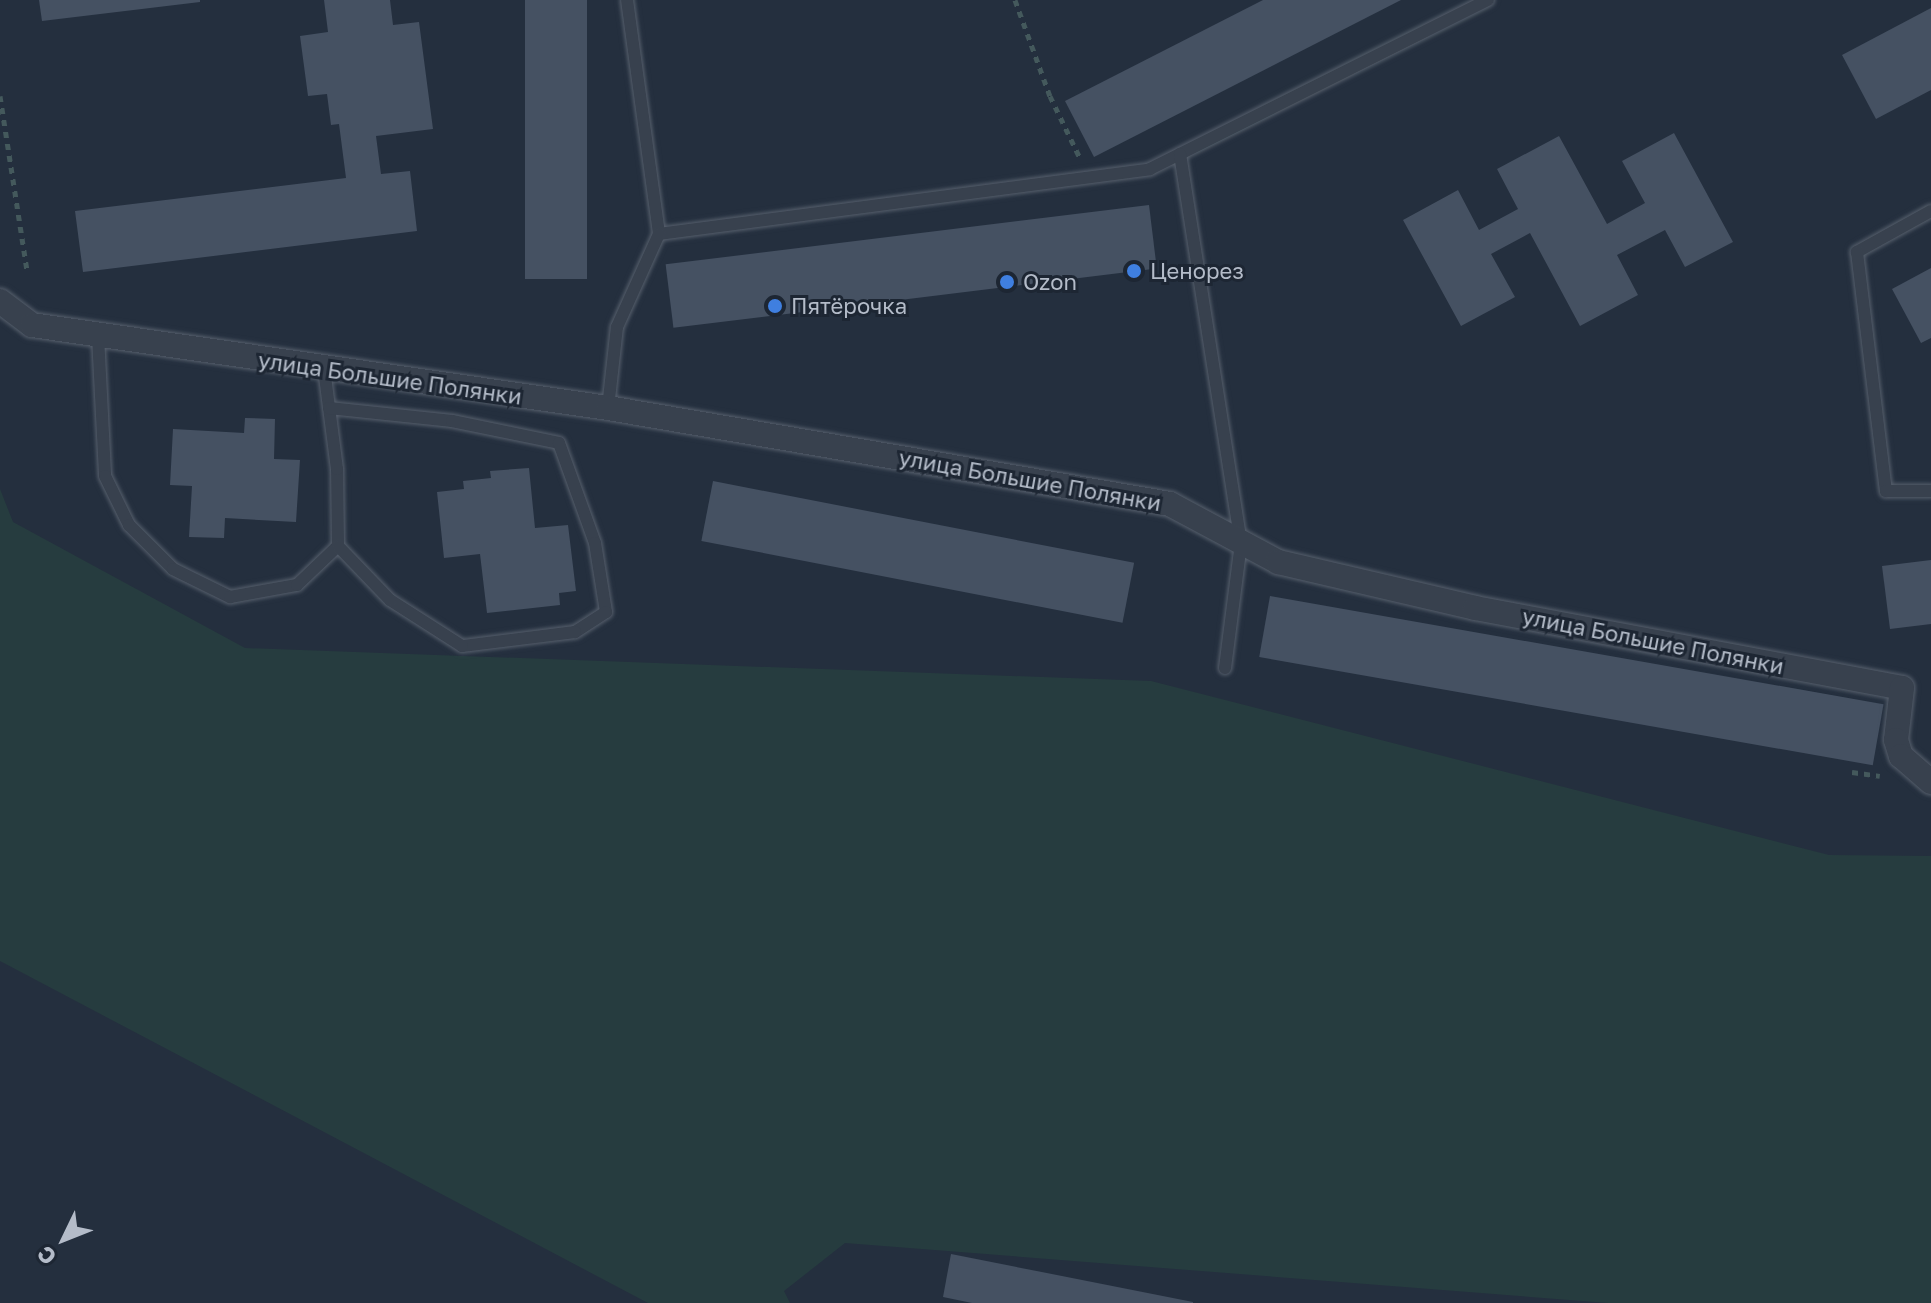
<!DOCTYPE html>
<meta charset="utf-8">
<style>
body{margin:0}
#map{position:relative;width:1931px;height:1303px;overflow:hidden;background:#242f3e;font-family:"Golos Text",sans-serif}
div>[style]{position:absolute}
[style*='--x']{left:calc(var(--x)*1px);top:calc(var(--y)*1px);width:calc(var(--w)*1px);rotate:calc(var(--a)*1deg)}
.green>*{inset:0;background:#263c3f}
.building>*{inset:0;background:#455162;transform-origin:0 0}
.path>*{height:5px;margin-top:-2.5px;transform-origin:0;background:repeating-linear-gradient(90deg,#44595c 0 6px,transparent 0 12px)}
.roads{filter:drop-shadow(0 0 2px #565f6c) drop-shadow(0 0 2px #565f6c)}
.lane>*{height:12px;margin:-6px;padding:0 6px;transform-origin:6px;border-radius:6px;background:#38414e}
.street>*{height:24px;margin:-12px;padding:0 12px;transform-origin:12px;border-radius:12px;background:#38414e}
.dots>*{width:22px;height:22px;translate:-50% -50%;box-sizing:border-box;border:4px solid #1d2633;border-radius:50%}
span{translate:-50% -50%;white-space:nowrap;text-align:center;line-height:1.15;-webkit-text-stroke:6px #1d2633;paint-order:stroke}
.poi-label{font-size:22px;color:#b4bcc9}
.left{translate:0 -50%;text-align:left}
.street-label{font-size:22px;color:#b4bcc9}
.north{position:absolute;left:24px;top:1199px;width:80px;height:80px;-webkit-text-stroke:6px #1d2633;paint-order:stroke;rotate:227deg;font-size:22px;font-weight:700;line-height:32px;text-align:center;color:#b4bcc9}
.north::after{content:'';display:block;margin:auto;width:28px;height:36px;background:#b4bcc9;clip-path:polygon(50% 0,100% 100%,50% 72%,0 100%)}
</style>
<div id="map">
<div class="green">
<i style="clip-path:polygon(0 489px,13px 522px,245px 648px,1151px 681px,1829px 855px,1931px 856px,1931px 1303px,1608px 1303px,845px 1243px,784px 1291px,790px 1303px,648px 1303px,0 961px)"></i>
</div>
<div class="building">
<i style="clip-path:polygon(39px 0,200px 0,200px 2px,42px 21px)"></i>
<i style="clip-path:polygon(324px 0,390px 0,393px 25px,419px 22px,433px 129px,376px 136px,381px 174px,410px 171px,417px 231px,83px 272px,75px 211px,346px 178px,339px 124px,331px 125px,327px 94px,308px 96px,300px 36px,328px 32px)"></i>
<i style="left:525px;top:0;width:62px;height:279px"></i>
<i style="clip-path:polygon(1263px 0,1401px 0,1094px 157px,1065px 101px)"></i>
<i style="clip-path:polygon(1931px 8px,1931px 90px,1876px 119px,1842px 55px)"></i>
<i style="clip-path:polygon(1674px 133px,1733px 242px,1685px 267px,1665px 230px,1617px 255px,1638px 295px,1580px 326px,1530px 233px,1491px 254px,1515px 297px,1461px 326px,1403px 220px,1458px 190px,1479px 230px,1518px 209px,1497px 169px,1559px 136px,1607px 224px,1645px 203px,1622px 161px)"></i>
<i style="left:1149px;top:205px;width:64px;height:487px;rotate:83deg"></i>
<i style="clip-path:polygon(1931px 268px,1931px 338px,1921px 343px,1892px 289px)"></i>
<i style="clip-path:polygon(245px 418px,275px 419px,274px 459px,300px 460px,296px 522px,225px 518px,224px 538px,189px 537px,192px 486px,170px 485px,173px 429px,244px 433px)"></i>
<i style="clip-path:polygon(529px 468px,535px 528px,568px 525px,576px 591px,559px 593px,560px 605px,487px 613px,480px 554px,444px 558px,437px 492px,464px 489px,463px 481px,491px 478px,490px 471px)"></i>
<i style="left:713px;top:481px;width:429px;height:61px;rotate:11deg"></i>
<i style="clip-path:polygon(1931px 560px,1931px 624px,1890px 629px,1882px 566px)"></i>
<i style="left:1270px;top:596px;width:623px;height:62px;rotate:10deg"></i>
<i style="clip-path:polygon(951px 1254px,1193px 1302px,1193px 1303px,972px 1303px,943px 1297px)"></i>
</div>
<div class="path">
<i style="--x:1015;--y:0;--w:102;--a:70"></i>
<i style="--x:1050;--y:96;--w:69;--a:64.2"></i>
<i style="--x:0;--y:96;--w:177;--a:81.2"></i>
<i style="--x:1852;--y:772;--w:28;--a:8"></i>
</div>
<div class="roads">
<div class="lane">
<i style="--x:627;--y:0;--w:236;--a:82.2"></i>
<i style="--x:659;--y:234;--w:495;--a:-7.5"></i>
<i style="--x:1150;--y:169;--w:378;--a:-26.6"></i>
<i style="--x:1180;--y:154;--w:394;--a:81.1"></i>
<i style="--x:1241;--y:543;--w:126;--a:97.3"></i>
<i style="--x:1931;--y:211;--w:85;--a:151"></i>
<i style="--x:1857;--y:252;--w:241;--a:83.1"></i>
<i style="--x:1886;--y:491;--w:45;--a:0"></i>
<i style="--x:98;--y:336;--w:140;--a:87.1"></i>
<i style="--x:105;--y:476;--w:55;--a:63.9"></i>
<i style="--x:129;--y:525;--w:62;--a:45"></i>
<i style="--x:173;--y:569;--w:64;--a:26.2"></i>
<i style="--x:230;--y:597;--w:68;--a:-10.2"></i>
<i style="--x:297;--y:585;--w:57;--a:-43.6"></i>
<i style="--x:338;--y:546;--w:77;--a:-90.7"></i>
<i style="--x:337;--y:469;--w:101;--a:-97.4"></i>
<i style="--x:329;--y:408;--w:124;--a:6"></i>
<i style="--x:452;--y:421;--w:109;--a:11.6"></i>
<i style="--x:559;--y:443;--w:106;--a:70.2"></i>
<i style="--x:595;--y:543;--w:70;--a:80.9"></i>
<i style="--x:606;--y:612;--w:37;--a:147"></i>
<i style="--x:575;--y:632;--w:114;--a:172.9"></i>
<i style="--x:462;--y:646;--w:85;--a:-147.4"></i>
<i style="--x:390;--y:600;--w:75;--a:-133.9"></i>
<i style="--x:608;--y:408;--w:81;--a:-83.7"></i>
<i style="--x:617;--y:327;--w:102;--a:-65.7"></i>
</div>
<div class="street">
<i style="--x:0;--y:301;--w:40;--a:37"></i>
<i style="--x:32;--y:325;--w:582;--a:8.2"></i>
<i style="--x:608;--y:408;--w:570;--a:9.69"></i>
<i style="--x:1170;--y:504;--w:123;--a:28.2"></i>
<i style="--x:1278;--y:562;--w:202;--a:13.1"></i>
<i style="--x:1475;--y:608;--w:434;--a:10.6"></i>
<i style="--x:1902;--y:688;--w:52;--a:96.6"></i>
<i style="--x:1896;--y:740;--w:17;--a:73"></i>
<i style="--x:1901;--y:756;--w:40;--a:41"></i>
</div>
</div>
<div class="dots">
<i style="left:1134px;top:271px;background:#3f7fe0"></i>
<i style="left:1007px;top:282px;background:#3f7fe0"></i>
<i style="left:775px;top:306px;background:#3f7fe0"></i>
</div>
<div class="poi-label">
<span class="left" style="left:1150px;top:271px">Ценорез</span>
<span class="left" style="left:1023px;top:282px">Ozon</span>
<span class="left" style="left:791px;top:306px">Пятёрочка</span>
</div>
<div class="street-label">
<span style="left:390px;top:378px;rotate:8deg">улица Большие Полянки</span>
<span style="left:1030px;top:480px;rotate:10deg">улица Большие Полянки</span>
<span style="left:1653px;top:641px;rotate:11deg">улица Большие Полянки</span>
</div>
<div class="north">С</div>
</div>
